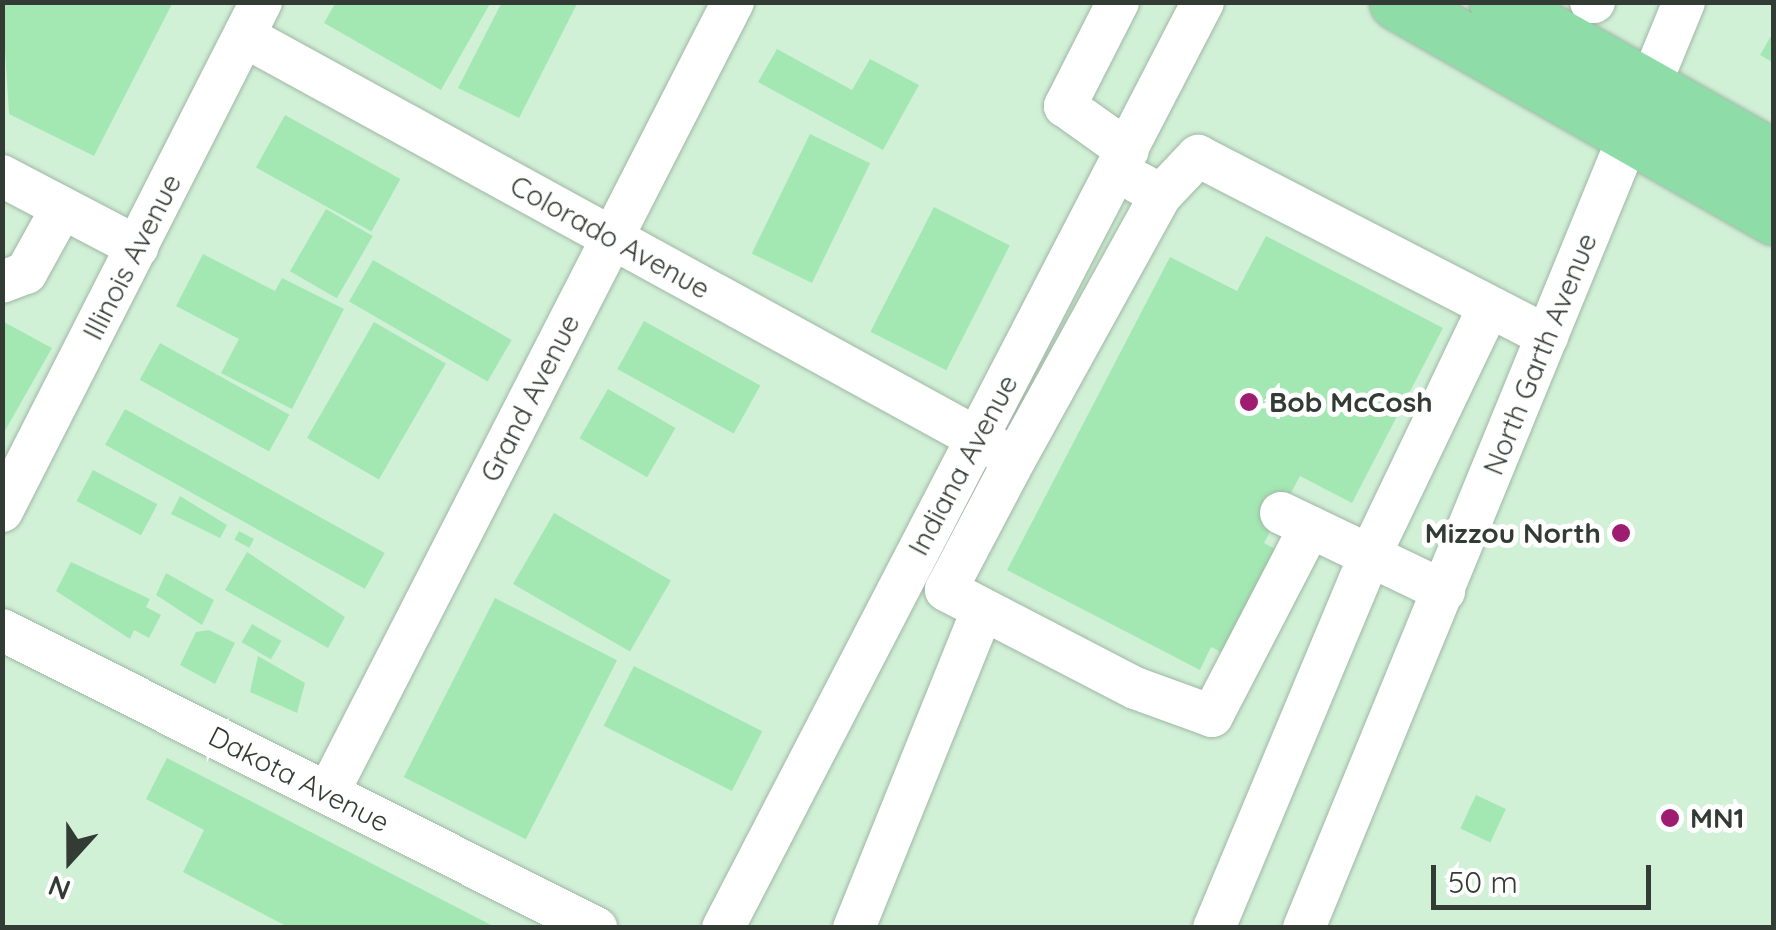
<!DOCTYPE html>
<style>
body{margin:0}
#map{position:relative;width:1776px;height:930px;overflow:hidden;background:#e2fbe7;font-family:Quicksand,sans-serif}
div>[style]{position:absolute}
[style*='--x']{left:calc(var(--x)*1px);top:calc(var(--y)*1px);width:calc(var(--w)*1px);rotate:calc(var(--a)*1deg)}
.built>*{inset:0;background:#d1f1d7;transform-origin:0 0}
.building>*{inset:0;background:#a3e8b3;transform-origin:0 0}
.roads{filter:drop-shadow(0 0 2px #a0b7a4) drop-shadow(0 0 2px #a0b7a4)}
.minor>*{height:42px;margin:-21px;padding:0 21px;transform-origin:21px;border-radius:21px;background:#fff}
.major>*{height:55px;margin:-27.5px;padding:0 27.5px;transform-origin:27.5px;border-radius:27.5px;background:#8edca8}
.dots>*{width:28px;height:28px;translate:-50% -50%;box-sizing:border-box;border:5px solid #fff;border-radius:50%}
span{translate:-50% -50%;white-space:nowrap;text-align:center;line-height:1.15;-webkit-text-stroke:10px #fff;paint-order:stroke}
.street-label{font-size:28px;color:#323c34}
.poi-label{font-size:28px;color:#323c34;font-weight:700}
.left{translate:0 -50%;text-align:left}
.right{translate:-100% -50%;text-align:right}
.frame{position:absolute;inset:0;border:5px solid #323c34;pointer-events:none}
.north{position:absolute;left:20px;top:810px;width:100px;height:100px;-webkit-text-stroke:8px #fff;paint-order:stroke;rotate:201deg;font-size:28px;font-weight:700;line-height:40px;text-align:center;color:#323c34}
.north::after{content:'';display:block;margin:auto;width:35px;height:45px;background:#323c34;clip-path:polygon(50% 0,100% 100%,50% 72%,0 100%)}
.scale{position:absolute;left:1431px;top:865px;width:220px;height:45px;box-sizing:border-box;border:5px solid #323c34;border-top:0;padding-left:12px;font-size:30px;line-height:35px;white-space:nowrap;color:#323c34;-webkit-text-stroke:8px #fff;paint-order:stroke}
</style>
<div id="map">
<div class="built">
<i style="left:2px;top:3px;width:1771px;height:924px"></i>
</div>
<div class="building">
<i style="clip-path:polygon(2px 2px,173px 2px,94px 156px,9px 114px)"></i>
<i style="clip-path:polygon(336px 2px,491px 2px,441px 90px,324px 23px)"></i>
<i style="clip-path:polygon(502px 2px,578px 2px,519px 118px,458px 88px)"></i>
<i style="clip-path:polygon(1774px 31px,1774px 63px,1760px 55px)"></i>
<i style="clip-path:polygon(777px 49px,852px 90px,870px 59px,919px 85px,883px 150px,758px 82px)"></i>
<i style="left:285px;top:115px;width:132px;height:60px;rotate:29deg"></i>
<i style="left:810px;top:134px;width:67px;height:133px;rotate:26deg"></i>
<i style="left:934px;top:207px;width:85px;height:140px;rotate:27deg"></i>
<i style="left:326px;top:209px;width:54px;height:72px;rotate:30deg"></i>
<i style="clip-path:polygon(1266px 236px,1443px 328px,1352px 503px,1300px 476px,1264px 543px,1283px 553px,1229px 656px,1211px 647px,1200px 670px,1007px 570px,1170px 257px,1237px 291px)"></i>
<i style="clip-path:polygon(203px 254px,275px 291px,282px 278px,344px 309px,292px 409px,221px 373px,239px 339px,176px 306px)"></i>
<i style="left:373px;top:260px;width:160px;height:48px;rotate:30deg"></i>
<i style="clip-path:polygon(2px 321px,52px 348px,2px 436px)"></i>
<i style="left:644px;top:321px;width:133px;height:55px;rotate:29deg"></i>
<i style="left:374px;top:322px;width:83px;height:134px;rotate:30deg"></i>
<i style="left:160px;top:343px;width:148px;height:42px;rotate:29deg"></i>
<i style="left:608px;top:389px;width:78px;height:57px;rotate:30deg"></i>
<i style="left:125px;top:409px;width:297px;height:41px;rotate:29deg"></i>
<i style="left:93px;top:470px;width:73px;height:35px;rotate:28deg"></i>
<i style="clip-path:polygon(180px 496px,227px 525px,220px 538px,171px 514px)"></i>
<i style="left:554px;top:513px;width:135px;height:82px;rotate:30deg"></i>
<i style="left:239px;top:531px;width:17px;height:10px;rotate:28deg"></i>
<i style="clip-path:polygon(247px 552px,345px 617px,328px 648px,225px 590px)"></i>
<i style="clip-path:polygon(71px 562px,150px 599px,146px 607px,161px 615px,149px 638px,134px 630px,130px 639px,56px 591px)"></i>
<i style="clip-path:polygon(166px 573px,214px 600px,202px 625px,156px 595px)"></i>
<i style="left:495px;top:598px;width:137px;height:201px;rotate:27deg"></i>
<i style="left:252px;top:624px;width:34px;height:21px;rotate:30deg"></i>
<i style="clip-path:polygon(209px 630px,235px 643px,215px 684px,180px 665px,196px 632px)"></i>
<i style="clip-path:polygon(258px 656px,305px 683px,297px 713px,250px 692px)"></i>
<i style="left:634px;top:666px;width:144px;height:67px;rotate:27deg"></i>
<i style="clip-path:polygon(167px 758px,497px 928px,290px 928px,183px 872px,204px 830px,146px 799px)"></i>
<i style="left:1476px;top:795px;width:33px;height:37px;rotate:25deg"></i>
</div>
<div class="roads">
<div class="minor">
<i style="--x:1118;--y:2;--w:117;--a:117"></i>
<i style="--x:1065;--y:106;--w:77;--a:35.5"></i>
<i style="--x:1591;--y:2;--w:3;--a:0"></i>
<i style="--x:244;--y:36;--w:879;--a:28.75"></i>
<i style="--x:1015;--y:459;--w:302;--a:-61.1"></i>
<i style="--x:2;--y:176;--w:153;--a:27.7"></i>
<i style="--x:1137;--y:182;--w:27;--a:28"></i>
<i style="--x:1161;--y:195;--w:54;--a:-46.5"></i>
<i style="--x:1198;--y:156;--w:393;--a:27.3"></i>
<i style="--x:2;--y:282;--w:26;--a:-21"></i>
<i style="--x:26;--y:273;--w:74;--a:-61"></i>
<i style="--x:1015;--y:459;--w:148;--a:117.8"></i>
<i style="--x:946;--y:590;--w:213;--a:27.4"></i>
<i style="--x:1135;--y:688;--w:82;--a:20"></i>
<i style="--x:1212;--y:716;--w:213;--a:-62.6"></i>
<i style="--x:2;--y:511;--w:571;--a:-63.03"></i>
<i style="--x:1281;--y:513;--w:181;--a:25.6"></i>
<i style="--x:2;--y:630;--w:665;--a:26.64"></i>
<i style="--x:328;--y:793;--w:889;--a:-62.89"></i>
<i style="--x:723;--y:928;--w:1043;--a:-62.6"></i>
<i style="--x:854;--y:928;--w:342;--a:-68"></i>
<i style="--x:1214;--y:928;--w:404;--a:-67.3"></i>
<i style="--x:1370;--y:555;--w:273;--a:-64.4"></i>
<i style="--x:1304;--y:928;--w:1001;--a:-67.69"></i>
</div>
<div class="major">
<i style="--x:1397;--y:2;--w:434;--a:29.7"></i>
<i style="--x:1497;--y:2;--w:318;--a:29.4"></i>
</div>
</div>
<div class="dots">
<i style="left:1249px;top:402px;background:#9e1d70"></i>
<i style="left:1621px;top:533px;background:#9e1d70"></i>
<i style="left:1670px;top:818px;background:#9e1d70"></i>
</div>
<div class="street-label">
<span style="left:610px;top:237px;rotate:29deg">Colorado Avenue</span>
<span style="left:132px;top:257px;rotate:-63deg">Illinois Avenue</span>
<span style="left:1540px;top:354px;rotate:-68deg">North Garth Avenue</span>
<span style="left:530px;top:398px;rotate:-63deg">Grand Avenue</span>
<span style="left:963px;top:465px;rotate:-62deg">Indiana Avenue</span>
<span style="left:299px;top:779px;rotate:27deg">Dakota Avenue</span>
</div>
<div class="poi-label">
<span class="left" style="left:1269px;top:402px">Bob McCosh</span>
<span class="right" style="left:1601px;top:533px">Mizzou North</span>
<span class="left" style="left:1690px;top:818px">MN1</span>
</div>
<div class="frame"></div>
<div class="north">N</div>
<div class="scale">50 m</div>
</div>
